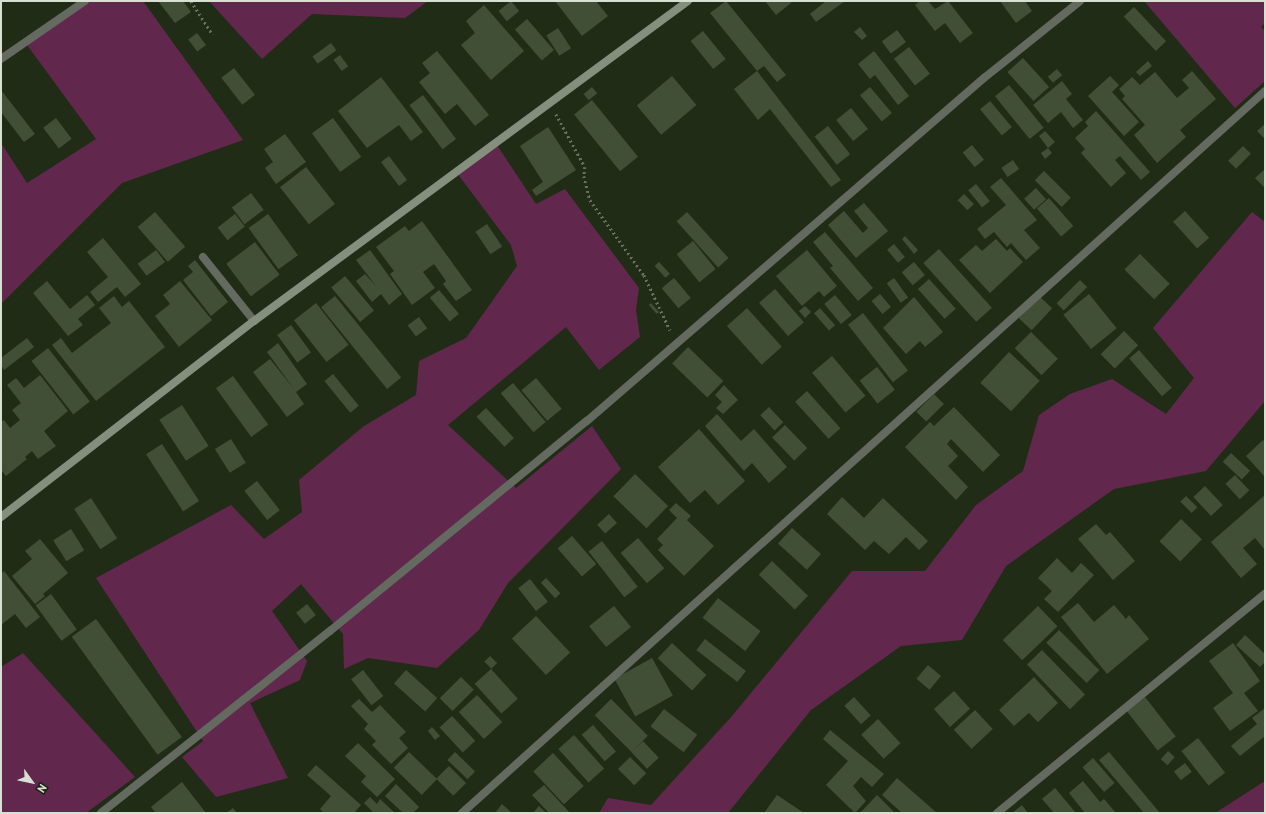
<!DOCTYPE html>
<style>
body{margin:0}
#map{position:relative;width:1266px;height:814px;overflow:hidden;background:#212c16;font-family:"PT Sans",sans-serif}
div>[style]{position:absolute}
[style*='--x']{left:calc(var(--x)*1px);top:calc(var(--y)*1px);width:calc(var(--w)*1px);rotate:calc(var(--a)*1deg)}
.green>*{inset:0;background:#62274d}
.building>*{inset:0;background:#424f37;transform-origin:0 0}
.path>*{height:2.5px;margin-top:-1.25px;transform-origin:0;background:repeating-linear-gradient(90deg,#68715e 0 2px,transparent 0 5px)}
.lane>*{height:8px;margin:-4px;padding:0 4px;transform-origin:4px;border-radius:4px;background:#646a5f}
.street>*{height:8px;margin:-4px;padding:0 4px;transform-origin:4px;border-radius:4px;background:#646a5f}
.secondary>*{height:8px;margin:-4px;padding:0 4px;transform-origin:4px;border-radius:4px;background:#858f7e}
span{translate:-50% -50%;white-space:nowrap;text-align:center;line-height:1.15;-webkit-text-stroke:3px #17220d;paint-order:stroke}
.frame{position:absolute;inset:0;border:2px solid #d8e0d1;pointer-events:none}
.north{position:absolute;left:12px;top:762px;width:40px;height:40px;-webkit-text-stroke:3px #17220d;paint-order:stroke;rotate:123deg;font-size:11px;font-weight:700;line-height:16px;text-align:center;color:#d8e0d1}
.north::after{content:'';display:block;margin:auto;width:14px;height:18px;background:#d8e0d1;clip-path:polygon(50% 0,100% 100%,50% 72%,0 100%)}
</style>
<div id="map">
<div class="green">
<i style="clip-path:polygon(91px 1px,143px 1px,243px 140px,122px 183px,1px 304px,1px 143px,27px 183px,96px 139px,27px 45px)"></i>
<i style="clip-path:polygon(209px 1px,428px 1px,405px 18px,312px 14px,262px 59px)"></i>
<i style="clip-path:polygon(1144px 1px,1265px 1px,1265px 23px,1261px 27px,1265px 31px,1265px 81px,1235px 108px)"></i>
<i style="clip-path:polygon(495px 142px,536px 204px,565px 189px,639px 288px,636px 310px,640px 337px,599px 370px,566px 327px,448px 425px,516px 488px,592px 426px,621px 469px,508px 583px,479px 630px,437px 668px,368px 658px,344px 669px,343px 634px,301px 584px,272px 611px,307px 661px,300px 680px,250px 703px,288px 778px,216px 797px,182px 757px,203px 741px,96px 578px,231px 505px,264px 539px,302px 512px,299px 480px,364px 426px,416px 395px,419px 361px,466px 338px,517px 266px,511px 245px,457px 173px)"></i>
<i style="clip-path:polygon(1252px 212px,1265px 222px,1265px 401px,1206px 471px,1114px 489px,1006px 566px,962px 640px,901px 646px,811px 710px,728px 813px,599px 813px,608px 798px,651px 805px,732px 716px,852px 571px,925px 571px,976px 505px,1023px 471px,1039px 415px,1070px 394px,1112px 379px,1166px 414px,1194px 378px,1153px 328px)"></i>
<i style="clip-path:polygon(23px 653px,135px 777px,86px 813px,1px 813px,1px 667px)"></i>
<i style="clip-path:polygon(1265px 781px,1265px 813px,1215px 813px)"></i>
</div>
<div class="building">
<i style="clip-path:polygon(158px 1px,183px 1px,191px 12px,175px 23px)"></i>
<i style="left:511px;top:1px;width:13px;height:16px;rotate:51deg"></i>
<i style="clip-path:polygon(555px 1px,596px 1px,608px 16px,582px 36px)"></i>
<i style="clip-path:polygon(726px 1px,786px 75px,777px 82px,764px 66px,757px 71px,710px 13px)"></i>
<i style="clip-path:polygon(765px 1px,790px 1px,791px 3px,776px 15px)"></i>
<i style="clip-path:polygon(826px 1px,845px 1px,816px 22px,810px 14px)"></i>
<i style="clip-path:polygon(920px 1px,928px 1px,935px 9px,948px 1px,973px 33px,960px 43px,945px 23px,935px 31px,915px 5px)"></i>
<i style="clip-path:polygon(1000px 1px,1025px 1px,1032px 11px,1016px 23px)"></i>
<i style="clip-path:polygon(484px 5px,524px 51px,491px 80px,461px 45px,475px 33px,466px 21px)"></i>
<i style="left:1134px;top:7px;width:47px;height:14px;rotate:47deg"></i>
<i style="left:527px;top:19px;width:41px;height:16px;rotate:49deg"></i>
<i style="clip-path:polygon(860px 27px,867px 36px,862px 40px,854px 32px)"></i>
<i style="left:558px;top:28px;width:24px;height:14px;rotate:57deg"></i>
<i style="left:897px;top:30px;width:15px;height:19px;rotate:53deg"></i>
<i style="left:703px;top:31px;width:36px;height:16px;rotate:51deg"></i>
<i style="left:197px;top:33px;width:15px;height:11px;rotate:53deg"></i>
<i style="left:331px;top:43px;width:9px;height:23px;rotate:54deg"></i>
<i style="left:909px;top:47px;width:34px;height:19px;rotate:52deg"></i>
<i style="clip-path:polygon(437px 51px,489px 115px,475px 126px,457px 104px,445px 114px,419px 82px,430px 73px,422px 63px)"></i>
<i style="clip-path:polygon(874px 51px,909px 96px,898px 105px,875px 75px,870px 79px,858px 64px)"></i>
<i style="left:340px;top:55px;width:14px;height:8px;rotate:54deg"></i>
<i style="left:1023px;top:58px;width:39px;height:21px;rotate:48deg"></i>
<i style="clip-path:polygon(1148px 61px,1152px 66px,1140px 76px,1136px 72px)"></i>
<i style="left:234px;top:68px;width:34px;height:16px;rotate:52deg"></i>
<i style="left:1057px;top:69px;width:8px;height:12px;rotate:50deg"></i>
<i style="clip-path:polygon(757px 71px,841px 180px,831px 187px,770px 109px,758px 120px,734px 89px)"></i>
<i style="clip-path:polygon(1192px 71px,1216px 99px,1180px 130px,1186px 137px,1157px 163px,1134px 135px,1145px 125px,1122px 99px,1125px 96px,1119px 89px,1132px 77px,1140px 85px,1155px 72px,1177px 98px,1189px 88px,1182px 80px)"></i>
<i style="left:672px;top:76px;width:38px;height:46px;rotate:50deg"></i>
<i style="clip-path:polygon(1110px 76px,1119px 85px,1112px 92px,1139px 122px,1124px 136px,1088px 96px)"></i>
<i style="clip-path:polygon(381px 77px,423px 132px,411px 141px,399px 125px,367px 148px,338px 111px)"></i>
<i style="clip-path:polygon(1062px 81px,1072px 94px,1066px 99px,1083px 120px,1073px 128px,1061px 112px,1048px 123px,1033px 105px)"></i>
<i style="left:1009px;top:85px;width:55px;height:18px;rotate:51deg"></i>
<i style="left:592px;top:87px;width:8px;height:11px;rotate:50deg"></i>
<i style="left:870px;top:87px;width:34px;height:13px;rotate:50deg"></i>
<i style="clip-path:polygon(1px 90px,35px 134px,24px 142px,1px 112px)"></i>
<i style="left:423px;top:95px;width:55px;height:17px;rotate:53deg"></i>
<i style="left:592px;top:100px;width:73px;height:23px;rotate:51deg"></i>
<i style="left:990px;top:101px;width:34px;height:13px;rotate:50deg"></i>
<i style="left:851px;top:108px;width:27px;height:19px;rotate:51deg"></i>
<i style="clip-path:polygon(1096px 111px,1150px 172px,1141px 180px,1120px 156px,1115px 160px,1126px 173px,1111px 187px,1081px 153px,1085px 149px,1075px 138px,1088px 126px,1085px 122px)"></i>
<i style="left:56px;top:118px;width:26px;height:16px;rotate:53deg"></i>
<i style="left:333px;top:118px;width:48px;height:26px;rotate:54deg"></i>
<i style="clip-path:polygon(1265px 124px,1265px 139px,1257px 131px)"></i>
<i style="left:828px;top:126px;width:36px;height:17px;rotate:52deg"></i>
<i style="clip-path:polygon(548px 127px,576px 170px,536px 196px,532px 190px,543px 182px,520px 146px)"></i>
<i style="clip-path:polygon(1045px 131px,1055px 142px,1048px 148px,1039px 136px)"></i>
<i style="clip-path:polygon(285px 134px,306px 162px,276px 184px,265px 168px,273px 162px,264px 149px)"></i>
<i style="left:972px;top:145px;width:19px;height:12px;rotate:51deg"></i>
<i style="left:1243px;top:146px;width:11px;height:21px;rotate:45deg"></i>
<i style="clip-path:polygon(1048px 148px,1052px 153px,1045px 159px,1041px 153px)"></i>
<i style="left:389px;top:156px;width:30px;height:10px;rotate:53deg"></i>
<i style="left:1013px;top:160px;width:11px;height:14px;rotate:56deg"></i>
<i style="left:306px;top:167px;width:47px;height:33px;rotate:52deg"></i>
<i style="clip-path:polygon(1265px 169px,1265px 188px,1255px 178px)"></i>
<i style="left:1044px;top:171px;width:38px;height:13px;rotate:45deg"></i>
<i style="clip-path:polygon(1001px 178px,1037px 220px,1024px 230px,1040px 248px,1026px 260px,1011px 243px,1007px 247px,994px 232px,985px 239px,977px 229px,1006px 205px,990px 187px)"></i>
<i style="left:976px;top:184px;width:22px;height:10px;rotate:51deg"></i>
<i style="left:1036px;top:188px;width:15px;height:16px;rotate:48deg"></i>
<i style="left:251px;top:193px;width:21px;height:24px;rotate:53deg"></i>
<i style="left:964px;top:194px;width:14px;height:9px;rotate:45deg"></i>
<i style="left:1049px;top:198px;width:37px;height:16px;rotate:49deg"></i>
<i style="clip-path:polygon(864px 203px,888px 231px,856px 258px,828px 225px,844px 211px,863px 233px,868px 228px,854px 211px)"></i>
<i style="left:1185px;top:211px;width:36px;height:16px;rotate:48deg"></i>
<i style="left:155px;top:212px;width:46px;height:23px;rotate:49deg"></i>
<i style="left:687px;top:212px;width:62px;height:14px;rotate:48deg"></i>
<i style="left:235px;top:214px;width:16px;height:22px;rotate:52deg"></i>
<i style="left:268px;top:214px;width:51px;height:24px;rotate:54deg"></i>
<i style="clip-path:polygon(422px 221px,472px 290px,456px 301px,443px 284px,446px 281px,434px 264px,423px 272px,435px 288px,412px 305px,390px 274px,394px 271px,376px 247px,405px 226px,409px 231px)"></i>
<i style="left:487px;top:224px;width:27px;height:14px;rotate:56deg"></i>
<i style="clip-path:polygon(825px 232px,873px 288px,858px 301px,830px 268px,833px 266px,813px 242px)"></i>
<i style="clip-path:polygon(905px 236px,918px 250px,914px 254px,902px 239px)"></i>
<i style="clip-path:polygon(103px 238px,141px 284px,125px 297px,117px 287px,98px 302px,90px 292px,108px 277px,87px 252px)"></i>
<i style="clip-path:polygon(996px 239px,1007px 251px,1010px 248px,1023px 262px,990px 293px,959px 260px,976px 245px,982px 251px)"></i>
<i style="left:693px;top:241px;width:36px;height:21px;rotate:51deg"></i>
<i style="left:255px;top:242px;width:41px;height:36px;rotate:53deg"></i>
<i style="left:894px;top:244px;width:17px;height:9px;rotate:50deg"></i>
<i style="left:939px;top:249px;width:79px;height:21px;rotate:48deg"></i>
<i style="left:156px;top:250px;width:15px;height:23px;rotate:53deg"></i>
<i style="clip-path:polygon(370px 250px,402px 294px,389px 305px,381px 294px,372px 302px,356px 281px,365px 274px,376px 286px,356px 260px)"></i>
<i style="clip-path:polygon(807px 250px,837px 286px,824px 297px,819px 291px,802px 306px,776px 276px)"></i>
<i style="left:1140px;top:254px;width:42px;height:22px;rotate:45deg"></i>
<i style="clip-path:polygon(195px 260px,228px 302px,211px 316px,183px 280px,193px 272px,188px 266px)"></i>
<i style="left:659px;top:262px;width:16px;height:6px;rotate:47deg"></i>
<i style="left:914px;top:262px;width:17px;height:16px;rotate:50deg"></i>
<i style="left:345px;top:276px;width:45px;height:18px;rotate:50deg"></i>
<i style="left:674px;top:278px;width:26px;height:16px;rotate:50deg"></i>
<i style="left:894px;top:278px;width:24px;height:9px;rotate:54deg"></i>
<i style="left:929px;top:279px;width:40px;height:15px;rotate:48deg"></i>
<i style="left:1080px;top:280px;width:10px;height:33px;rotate:45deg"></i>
<i style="clip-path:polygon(47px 281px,70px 309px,87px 295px,95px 305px,78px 319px,83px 325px,68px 336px,33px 293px)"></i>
<i style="clip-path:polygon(180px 281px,212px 320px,179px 347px,155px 316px,170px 304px,163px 295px)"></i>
<i style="left:775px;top:289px;width:44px;height:21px;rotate:49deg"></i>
<i style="left:439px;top:290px;width:31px;height:12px;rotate:50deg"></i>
<i style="left:880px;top:294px;width:17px;height:11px;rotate:50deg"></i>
<i style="left:1089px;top:294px;width:44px;height:33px;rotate:51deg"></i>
<i style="left:835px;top:295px;width:26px;height:14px;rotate:50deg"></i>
<i style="clip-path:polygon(114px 296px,122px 307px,129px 301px,165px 347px,96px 401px,52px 345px,61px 338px,72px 353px,111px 323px,99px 308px)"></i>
<i style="left:335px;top:296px;width:105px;height:18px;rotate:51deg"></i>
<i style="left:1039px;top:296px;width:18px;height:30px;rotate:43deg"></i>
<i style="clip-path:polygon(914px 297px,943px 332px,925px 347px,920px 341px,906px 354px,883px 328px)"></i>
<i style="left:316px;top:303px;width:53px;height:28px;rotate:52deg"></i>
<i style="left:651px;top:303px;width:12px;height:3px;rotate:48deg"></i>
<i style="clip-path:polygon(805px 306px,811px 312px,805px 318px,799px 311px)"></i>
<i style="left:747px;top:308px;width:52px;height:27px;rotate:48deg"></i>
<i style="left:820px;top:308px;width:23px;height:8px;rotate:49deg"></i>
<i style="left:863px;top:313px;width:73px;height:19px;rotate:52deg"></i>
<i style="left:419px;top:317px;width:14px;height:14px;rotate:54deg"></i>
<i style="left:291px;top:325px;width:34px;height:17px;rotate:54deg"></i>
<i style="left:1124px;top:331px;width:20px;height:33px;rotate:45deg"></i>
<i style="left:1031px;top:332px;width:38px;height:23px;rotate:45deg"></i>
<i style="clip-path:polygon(27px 338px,34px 347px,4px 370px,1px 365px,1px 358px)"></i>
<i style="clip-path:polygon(278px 343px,307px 384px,296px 392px,304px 404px,287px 417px,253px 372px,270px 359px,294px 389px,267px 352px)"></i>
<i style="left:688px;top:347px;width:49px;height:23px;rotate:44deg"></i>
<i style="left:48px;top:348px;width:68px;height:21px;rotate:52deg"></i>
<i style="left:1139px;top:350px;width:50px;height:13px;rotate:49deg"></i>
<i style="left:1009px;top:352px;width:42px;height:42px;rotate:43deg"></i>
<i style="left:832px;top:356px;width:52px;height:26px;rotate:50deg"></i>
<i style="left:877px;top:367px;width:29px;height:22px;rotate:52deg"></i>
<i style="left:333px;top:374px;width:41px;height:11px;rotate:51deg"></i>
<i style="clip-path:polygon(40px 375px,68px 411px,44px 431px,56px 446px,38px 459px,32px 451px,25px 457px,27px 459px,6px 476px,1px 470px,1px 422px,4px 420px,10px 428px,20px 420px,12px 410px,21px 403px,7px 385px,16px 378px,24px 388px)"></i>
<i style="left:233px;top:376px;width:60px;height:21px;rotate:54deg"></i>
<i style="left:536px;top:378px;width:40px;height:19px;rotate:50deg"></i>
<i style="left:513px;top:383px;width:51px;height:16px;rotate:50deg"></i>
<i style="clip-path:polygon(724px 385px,738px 400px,723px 414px,716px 408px,722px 402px,715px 395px)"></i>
<i style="left:807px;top:391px;width:50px;height:16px;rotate:48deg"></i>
<i style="left:934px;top:394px;width:14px;height:25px;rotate:45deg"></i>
<i style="left:182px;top:405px;width:49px;height:27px;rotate:57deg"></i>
<i style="left:769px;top:407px;width:21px;height:12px;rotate:47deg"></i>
<i style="clip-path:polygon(954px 407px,1000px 455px,983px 472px,951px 439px,947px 444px,958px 456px,948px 466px,968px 487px,956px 500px,905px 447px,930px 422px,934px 426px)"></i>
<i style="left:486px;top:408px;width:41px;height:13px;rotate:47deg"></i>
<i style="clip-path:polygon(717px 414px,741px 441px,754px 429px,787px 467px,769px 483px,752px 463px,744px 471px,705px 426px)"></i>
<i style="left:785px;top:425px;width:32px;height:18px;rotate:46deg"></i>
<i style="clip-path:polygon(699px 429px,745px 481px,718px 505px,705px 490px,690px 503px,658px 467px)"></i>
<i style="left:231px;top:439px;width:28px;height:19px;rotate:58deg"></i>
<i style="clip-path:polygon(1263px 440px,1265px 442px,1265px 477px,1246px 456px)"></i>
<i style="left:162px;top:444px;width:68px;height:19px;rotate:57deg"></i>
<i style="left:1231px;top:453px;width:26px;height:12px;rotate:43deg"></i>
<i style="left:635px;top:474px;width:46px;height:31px;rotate:44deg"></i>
<i style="left:1235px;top:475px;width:21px;height:13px;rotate:47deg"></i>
<i style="left:257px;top:481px;width:37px;height:16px;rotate:52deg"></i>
<i style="left:1205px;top:486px;width:26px;height:16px;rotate:47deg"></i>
<i style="clip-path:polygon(1265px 495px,1265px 550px,1255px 538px,1243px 548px,1257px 564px,1241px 578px,1211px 542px)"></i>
<i style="left:1186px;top:496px;width:16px;height:8px;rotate:45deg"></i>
<i style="clip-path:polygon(842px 497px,864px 518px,883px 498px,928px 541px,919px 550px,906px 537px,889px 554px,874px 541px,865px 550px,827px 514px)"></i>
<i style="left:91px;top:498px;width:48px;height:20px;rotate:57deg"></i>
<i style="clip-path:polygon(676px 503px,691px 516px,687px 520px,714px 546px,684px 576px,658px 550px,663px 545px,657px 539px,677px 518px,669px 510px)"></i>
<i style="left:609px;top:514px;width:12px;height:16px;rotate:48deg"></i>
<i style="left:1181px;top:519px;width:29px;height:31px;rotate:44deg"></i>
<i style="clip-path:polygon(1096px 524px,1106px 535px,1110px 532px,1135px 561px,1113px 580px,1078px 539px)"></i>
<i style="left:792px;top:528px;width:39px;height:21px;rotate:42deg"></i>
<i style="left:71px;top:529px;width:25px;height:21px;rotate:58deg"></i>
<i style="left:572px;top:536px;width:37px;height:19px;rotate:49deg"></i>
<i style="left:638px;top:538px;width:40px;height:23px;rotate:49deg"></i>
<i style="clip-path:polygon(40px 539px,68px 573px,43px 594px,45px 596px,35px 604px,12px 576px,32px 559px,25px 551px)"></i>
<i style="left:602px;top:541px;width:58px;height:17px;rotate:52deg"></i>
<i style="clip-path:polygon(1057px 558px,1072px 573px,1081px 563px,1094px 575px,1058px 612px,1044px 599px,1052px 591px,1038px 578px)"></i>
<i style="left:772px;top:561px;width:50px;height:19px;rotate:44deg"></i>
<i style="clip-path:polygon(4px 571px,40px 617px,26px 628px,15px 614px,1px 625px,1px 574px)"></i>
<i style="left:546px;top:578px;width:21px;height:7px;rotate:47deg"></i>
<i style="left:530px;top:579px;width:29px;height:15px;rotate:52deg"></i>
<i style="left:51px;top:594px;width:44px;height:19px;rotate:54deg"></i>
<i style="left:718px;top:598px;width:54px;height:25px;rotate:38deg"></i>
<i style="clip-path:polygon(1078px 603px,1094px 622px,1114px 605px,1126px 619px,1129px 615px,1149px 639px,1107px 674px,1061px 617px)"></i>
<i style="left:307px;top:604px;width:14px;height:14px;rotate:51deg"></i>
<i style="left:614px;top:606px;width:27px;height:32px;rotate:51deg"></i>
<i style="left:1038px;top:606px;width:28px;height:49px;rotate:46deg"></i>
<i style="left:536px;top:616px;width:50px;height:33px;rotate:47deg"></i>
<i style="left:96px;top:619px;width:146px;height:30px;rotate:54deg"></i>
<i style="left:1059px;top:630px;width:57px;height:18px;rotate:45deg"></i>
<i style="clip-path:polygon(1245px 635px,1265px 654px,1265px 662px,1260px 667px,1236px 645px)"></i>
<i style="left:705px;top:639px;width:52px;height:14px;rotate:38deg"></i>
<i style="left:672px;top:643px;width:47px;height:21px;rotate:43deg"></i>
<i style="clip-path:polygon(1233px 643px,1260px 681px,1244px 693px,1258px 711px,1230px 731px,1213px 708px,1233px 693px,1209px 661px)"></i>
<i style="left:1042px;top:650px;width:62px;height:21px;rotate:46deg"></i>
<i style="left:490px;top:656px;width:10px;height:8px;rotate:45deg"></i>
<i style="left:652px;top:658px;width:43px;height:43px;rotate:61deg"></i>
<i style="left:928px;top:665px;width:17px;height:18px;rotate:40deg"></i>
<i style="left:491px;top:669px;width:40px;height:22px;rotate:48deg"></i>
<i style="left:363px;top:670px;width:33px;height:15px;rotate:52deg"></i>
<i style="left:406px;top:670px;width:42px;height:18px;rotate:42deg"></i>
<i style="left:461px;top:677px;width:18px;height:30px;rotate:45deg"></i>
<i style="clip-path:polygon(1034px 677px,1058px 703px,1038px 722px,1029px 713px,1014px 726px,999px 710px)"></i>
<i style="left:954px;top:691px;width:24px;height:27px;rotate:48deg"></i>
<i style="left:477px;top:695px;width:37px;height:25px;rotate:47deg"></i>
<i style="left:854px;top:697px;width:25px;height:13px;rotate:48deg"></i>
<i style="left:1145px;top:697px;width:50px;height:23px;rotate:52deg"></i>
<i style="clip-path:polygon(359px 699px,372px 712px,380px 705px,406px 732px,399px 738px,408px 748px,391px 764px,372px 745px,376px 741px,364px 729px,368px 724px,351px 706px)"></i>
<i style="left:611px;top:699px;width:52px;height:23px;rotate:45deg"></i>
<i style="clip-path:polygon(1265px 708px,1265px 736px,1240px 756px,1231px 746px,1257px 724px,1252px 718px)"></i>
<i style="left:664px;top:709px;width:42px;height:22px;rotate:38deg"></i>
<i style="left:975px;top:710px;width:26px;height:29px;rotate:47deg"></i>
<i style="left:452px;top:716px;width:34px;height:17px;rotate:47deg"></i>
<i style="left:878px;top:719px;width:33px;height:23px;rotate:47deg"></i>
<i style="left:593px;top:725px;width:35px;height:15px;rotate:49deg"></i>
<i style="clip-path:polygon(432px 727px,440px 736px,435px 740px,428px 731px)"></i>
<i style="clip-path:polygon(830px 730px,884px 774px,872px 787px,861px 777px,853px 786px,866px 801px,855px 813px,826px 785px,848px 761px,823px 739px)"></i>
<i style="left:574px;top:735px;width:45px;height:21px;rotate:48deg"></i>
<i style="left:1198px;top:738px;width:44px;height:21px;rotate:52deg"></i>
<i style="left:643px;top:741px;width:23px;height:16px;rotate:47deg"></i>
<i style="clip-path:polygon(358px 743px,395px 779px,377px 797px,361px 782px,366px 776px,345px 756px)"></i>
<i style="left:1168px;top:751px;width:9px;height:11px;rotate:41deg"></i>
<i style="left:409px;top:752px;width:39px;height:22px;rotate:44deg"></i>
<i style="left:455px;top:752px;width:28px;height:11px;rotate:44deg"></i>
<i style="clip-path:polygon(1109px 752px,1160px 813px,1144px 813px,1099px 760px)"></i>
<i style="left:553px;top:753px;width:45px;height:27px;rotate:47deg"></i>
<i style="left:630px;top:757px;width:23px;height:17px;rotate:45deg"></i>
<i style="left:1093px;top:758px;width:33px;height:14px;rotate:49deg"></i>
<i style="left:1185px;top:763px;width:11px;height:14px;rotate:52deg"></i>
<i style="clip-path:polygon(316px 765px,361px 805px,354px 813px,324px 813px,320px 809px,331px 796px,307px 775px)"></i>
<i style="left:449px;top:766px;width:24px;height:18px;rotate:45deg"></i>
<i style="clip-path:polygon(897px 778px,937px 813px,902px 813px,882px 795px)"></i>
<i style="clip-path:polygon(1083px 781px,1100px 802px,1104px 799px,1116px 813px,1085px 813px,1069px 793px)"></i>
<i style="clip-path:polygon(182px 782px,206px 813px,156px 813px,151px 807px)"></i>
<i style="clip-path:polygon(396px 784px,419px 807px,413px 813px,403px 813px,385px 796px)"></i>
<i style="clip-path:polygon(544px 785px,570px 813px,549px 813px,532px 795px)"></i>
<i style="clip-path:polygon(1055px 788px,1076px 813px,1054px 813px,1042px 799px)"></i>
<i style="clip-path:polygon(777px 795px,804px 813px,764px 813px)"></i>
<i style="clip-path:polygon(877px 795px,895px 813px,860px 813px)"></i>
<i style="clip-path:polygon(370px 797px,377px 804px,380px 799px,395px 813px,374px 813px,364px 803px)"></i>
<i style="clip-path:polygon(502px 804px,512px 813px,495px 813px)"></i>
<i style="clip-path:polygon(1022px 805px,1028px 813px,1012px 813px)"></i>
<i style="clip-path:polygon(539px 806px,546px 813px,533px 813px)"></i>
<i style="clip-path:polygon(233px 808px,237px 813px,226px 813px)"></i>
</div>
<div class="path">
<i style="--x:191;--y:1;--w:40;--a:57.1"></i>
<i style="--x:556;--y:114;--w:60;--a:61.3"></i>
<i style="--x:585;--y:167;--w:9;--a:96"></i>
<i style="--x:584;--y:176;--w:25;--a:76"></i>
<i style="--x:590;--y:200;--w:92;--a:54.2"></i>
<i style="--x:644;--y:275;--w:61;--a:64.7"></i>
</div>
<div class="lane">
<i style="--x:203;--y:257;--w:82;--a:51.4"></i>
</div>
<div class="street">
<i style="--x:1;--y:59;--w:102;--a:-34.6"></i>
<i style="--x:101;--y:813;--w:293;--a:-38.5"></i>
<i style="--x:330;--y:631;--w:332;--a:-39.3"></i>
<i style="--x:587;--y:421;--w:525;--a:-40.83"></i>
<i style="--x:984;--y:78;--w:123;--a:-38.7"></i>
<i style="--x:462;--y:813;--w:1080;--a:-41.96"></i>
<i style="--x:997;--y:813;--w:346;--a:-39.3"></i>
</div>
<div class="secondary">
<i style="--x:1;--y:517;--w:320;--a:-37.8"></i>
<i style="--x:254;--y:321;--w:539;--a:-36.4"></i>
</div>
<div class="frame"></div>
<div class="north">N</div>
</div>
